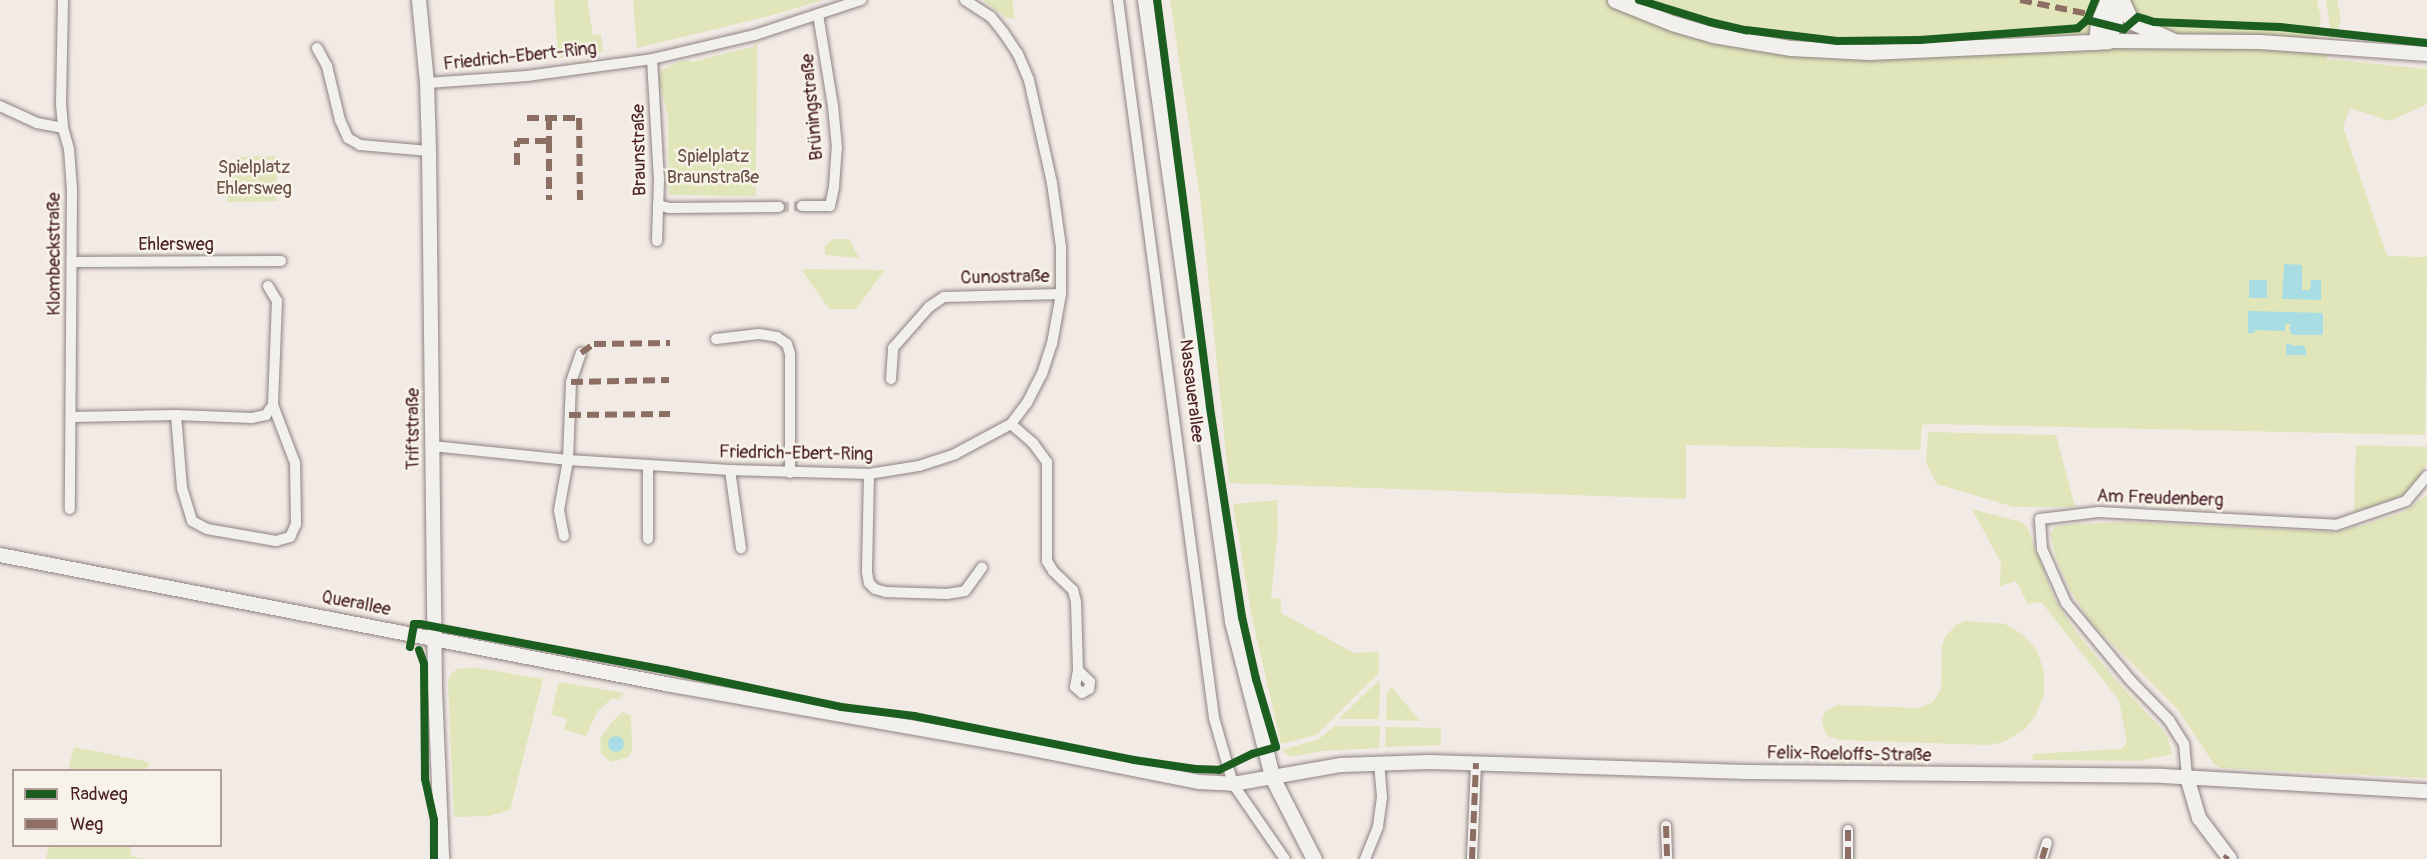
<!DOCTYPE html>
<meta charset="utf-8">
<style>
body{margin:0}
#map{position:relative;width:2427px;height:859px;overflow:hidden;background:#f2eae4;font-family:Pangolin,sans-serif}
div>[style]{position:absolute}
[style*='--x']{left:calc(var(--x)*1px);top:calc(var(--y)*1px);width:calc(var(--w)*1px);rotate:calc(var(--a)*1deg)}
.green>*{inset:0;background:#e0e6b9}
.water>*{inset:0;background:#a8dee3;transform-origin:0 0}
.round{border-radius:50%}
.street-tunnel>*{height:10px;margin-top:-5px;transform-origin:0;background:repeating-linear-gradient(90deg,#d0c1bf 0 10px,transparent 0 15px)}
.roads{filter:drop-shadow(0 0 2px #8e8282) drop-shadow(0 0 2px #8e8282)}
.street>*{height:10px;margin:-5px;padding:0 5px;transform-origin:5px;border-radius:5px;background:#f2f0ec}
.secondary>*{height:14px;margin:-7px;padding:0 7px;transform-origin:7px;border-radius:7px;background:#f2f0ec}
.primary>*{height:15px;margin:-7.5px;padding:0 7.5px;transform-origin:7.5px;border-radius:7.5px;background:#f2f0ec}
.quiet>*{height:6px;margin-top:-3px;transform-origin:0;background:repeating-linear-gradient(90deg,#8d6e63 0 12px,transparent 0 18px)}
.cycleway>*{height:8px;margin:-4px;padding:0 4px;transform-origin:4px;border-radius:4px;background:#1b5e20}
span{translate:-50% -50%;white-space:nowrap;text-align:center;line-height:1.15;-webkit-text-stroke:5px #f7f3e8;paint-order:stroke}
.street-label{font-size:18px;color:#4a1f2b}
.park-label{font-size:18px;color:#6c5046}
.legend{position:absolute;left:12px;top:769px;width:210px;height:78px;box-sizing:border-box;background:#f7f3e8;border:2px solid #b29e9c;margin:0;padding:8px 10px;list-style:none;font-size:18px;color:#4a1f2b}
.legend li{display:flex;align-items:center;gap:12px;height:30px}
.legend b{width:30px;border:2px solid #b29e9c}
</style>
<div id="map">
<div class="green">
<i style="clip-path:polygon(554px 0,587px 0,593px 35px,601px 34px,603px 52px,558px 58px)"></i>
<i style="clip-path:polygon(633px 0,823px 0,773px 15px,637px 48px)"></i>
<i style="clip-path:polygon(983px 0,1012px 0,1015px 19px,1007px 18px)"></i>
<i style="clip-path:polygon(1170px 0,2317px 0,2321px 18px,2317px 38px,2332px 40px,2326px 0,2337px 0,2341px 20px,2326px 59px,2427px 69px,2427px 104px,2390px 121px,2350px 108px,2343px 127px,2387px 256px,2427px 257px,2425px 435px,1931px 424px,1922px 425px,1920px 450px,1686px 445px,1686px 499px,1229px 483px,1201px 204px)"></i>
<i style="clip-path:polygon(757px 42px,756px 196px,669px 195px,668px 117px,659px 78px,662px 70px,676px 63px,686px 60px,692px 62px,727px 53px,753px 47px)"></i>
<i style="clip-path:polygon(276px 156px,277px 201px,226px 202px,236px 166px,236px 157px)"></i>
<i style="clip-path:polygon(833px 239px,849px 239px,859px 258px,826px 255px,824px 247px)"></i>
<i style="clip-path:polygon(804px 269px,885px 270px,856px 309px,829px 309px,803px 272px)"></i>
<i style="clip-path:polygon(1928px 432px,2056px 435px,2075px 507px,2014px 507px,1937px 484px,1926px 463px)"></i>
<i style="clip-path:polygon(2356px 445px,2427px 447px,2427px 462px,2422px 474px,2410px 490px,2395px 499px,2354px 512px)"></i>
<i style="clip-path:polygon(2427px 495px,2427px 778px,2221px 768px,2214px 764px,2178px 710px,2090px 621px,2070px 590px,2056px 558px,2050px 533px,2055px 527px,2063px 525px,2125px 522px,2334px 532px,2364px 525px,2404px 512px)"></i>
<i style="clip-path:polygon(1277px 500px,1278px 529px,1271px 598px,1281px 599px,1281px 613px,1354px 653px,1379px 652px,1379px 673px,1316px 735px,1281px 744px,1253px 622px,1233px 504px)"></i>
<i style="clip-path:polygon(1972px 509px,2021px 522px,2027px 527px,2055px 600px,2076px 632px,2121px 686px,2163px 730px,2168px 738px,2172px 754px,2139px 761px,2032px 760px,2033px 754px,2121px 749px,2127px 743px,2119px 700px,2041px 602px,2028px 604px,2016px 581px,2000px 586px,2001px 563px)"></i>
<i style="clip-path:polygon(1965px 621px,2005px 624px,2022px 634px,2036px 649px,2044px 671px,2044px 694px,2036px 715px,2025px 729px,2004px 742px,1988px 745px,1840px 740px,1827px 736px,1822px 723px,1823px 716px,1827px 710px,1838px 705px,1919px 708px,1933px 702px,1941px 689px,1942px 646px,1945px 637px,1956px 625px)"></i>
<i style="clip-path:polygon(473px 667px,543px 679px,510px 810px,489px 816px,454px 817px,448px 681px,451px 674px,457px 669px)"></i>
<i style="clip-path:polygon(1380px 679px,1379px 719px,1339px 719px)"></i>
<i style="clip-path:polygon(559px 682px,624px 693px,619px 700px,612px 698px,597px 712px,586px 736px,564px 730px,567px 719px,551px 715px)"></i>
<i style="clip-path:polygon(1392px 687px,1409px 708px,1420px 721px,1386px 720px,1387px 693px)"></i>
<i style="clip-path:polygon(622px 712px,631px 716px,632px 750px,629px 757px,611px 762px,601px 753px,600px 739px,612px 722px)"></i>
<i style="clip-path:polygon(1335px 726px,1380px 726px,1379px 748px,1321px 751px,1290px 757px,1282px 750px,1319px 739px)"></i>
<i style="clip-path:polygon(1386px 727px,1441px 728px,1441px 745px,1385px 747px)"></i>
<i style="clip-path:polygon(74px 747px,149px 762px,147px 770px,68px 770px)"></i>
<i style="clip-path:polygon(49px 846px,132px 846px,130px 856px,146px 859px,46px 859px)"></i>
</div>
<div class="water">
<i style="clip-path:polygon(2284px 264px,2302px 265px,2302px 290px,2310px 290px,2311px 280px,2321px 280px,2321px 300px,2282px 299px)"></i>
<i style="left:2249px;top:280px;width:18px;height:18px"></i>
<i style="clip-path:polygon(2248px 311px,2323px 313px,2323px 335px,2292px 335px,2289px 328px,2291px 324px,2285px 324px,2285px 331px,2255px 330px,2255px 333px,2248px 333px)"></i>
<i style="clip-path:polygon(2286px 343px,2295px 346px,2304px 345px,2307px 355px,2286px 355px)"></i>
<i class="round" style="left:608px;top:736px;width:16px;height:16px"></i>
</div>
<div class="street-tunnel">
<i style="--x:779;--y:207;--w:23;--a:-2"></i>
</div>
<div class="roads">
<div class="street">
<i style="--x:63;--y:0;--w:104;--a:91.1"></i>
<i style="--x:61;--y:104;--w:24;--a:85"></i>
<i style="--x:63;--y:128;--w:22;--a:74"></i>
<i style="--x:69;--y:149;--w:41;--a:85.8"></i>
<i style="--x:72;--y:190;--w:319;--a:90.4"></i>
<i style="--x:1118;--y:0;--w:724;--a:82.38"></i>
<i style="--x:1214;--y:718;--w:69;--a:73.9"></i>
<i style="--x:1233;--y:784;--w:91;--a:55.3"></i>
<i style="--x:317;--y:48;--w:21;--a:61"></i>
<i style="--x:327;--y:66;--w:56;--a:76.5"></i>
<i style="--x:340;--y:120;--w:20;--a:66"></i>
<i style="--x:348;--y:138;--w:14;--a:30"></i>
<i style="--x:360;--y:145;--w:69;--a:5"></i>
<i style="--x:652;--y:59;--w:121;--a:86.7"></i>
<i style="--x:659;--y:180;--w:61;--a:91.9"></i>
<i style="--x:427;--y:83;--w:100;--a:-4"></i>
<i style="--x:527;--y:76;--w:126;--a:-7.7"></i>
<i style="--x:652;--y:59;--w:106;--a:-13.1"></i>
<i style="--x:755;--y:35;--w:112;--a:-18.3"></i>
<i style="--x:0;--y:106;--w:41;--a:24.7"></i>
<i style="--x:37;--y:123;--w:26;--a:11"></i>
<i style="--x:658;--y:205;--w:11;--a:15"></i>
<i style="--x:669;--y:208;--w:110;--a:-0.5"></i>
<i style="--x:802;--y:206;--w:28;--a:0"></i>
<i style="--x:830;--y:206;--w:19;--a:-78"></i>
<i style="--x:834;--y:187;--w:39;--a:-86"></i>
<i style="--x:837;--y:148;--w:42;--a:-95.4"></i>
<i style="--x:833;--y:106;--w:93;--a:-99.3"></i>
<i style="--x:72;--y:262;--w:209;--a:-0.3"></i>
<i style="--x:268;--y:286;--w:17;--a:59"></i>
<i style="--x:277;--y:301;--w:104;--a:92.2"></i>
<i style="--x:716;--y:339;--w:43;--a:-6.6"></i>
<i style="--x:759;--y:334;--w:18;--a:9"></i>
<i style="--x:777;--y:337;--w:12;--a:35"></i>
<i style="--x:787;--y:344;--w:10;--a:73"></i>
<i style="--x:790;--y:354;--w:119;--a:90"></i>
<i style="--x:891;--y:379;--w:31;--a:-86"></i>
<i style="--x:893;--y:348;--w:55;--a:-48.7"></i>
<i style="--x:929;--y:307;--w:18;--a:-34"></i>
<i style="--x:944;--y:297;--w:117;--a:-1.5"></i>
<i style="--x:71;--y:417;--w:105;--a:-1.1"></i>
<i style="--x:176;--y:415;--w:73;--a:85.3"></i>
<i style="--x:182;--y:488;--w:34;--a:73"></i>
<i style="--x:192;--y:521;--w:17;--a:28"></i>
<i style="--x:207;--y:529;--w:70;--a:9.9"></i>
<i style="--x:276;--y:541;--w:15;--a:-16"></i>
<i style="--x:290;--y:537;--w:14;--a:-65"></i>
<i style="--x:296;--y:524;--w:61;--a:-90.9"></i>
<i style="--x:295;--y:463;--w:62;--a:-110.8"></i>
<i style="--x:273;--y:405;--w:12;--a:125"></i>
<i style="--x:266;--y:415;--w:14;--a:168"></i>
<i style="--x:252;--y:418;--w:76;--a:-177.7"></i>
<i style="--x:1011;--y:424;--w:29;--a:41"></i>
<i style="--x:1033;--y:443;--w:24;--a:54"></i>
<i style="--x:1047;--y:462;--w:99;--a:90"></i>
<i style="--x:1047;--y:561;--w:12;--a:59"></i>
<i style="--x:1053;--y:571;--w:28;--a:44"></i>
<i style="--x:1073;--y:590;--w:12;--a:76"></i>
<i style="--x:1076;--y:602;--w:68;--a:88.3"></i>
<i style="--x:432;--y:446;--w:137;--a:5.9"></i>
<i style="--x:568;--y:460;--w:162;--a:3.5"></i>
<i style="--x:730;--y:470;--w:139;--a:1.6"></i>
<i style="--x:869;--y:474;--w:51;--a:-9.1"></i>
<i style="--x:919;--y:466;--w:38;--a:-18"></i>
<i style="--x:955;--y:454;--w:64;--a:-28.2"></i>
<i style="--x:1011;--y:424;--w:26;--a:-53"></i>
<i style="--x:1027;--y:403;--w:33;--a:-63"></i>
<i style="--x:1042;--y:374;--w:32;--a:-72"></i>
<i style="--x:1052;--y:344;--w:51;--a:-79.8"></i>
<i style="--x:1061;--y:294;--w:47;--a:-90"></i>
<i style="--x:1061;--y:247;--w:65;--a:-98"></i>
<i style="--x:1052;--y:183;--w:106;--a:-102.6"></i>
<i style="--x:1029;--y:80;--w:28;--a:-113"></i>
<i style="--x:1018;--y:54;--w:25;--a:-124"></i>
<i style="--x:1004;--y:33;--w:21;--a:-129"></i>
<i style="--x:991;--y:17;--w:31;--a:-147"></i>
<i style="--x:730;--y:470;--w:79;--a:82"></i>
<i style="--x:869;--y:474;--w:98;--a:91.2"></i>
<i style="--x:867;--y:572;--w:11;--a:80"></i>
<i style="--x:869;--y:583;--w:8;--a:45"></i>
<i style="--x:875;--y:589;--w:11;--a:15"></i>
<i style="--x:886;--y:592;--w:61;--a:1.9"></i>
<i style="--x:947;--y:594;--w:18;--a:-9"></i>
<i style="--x:965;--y:591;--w:29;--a:-54"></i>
<i style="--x:564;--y:536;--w:26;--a:-101"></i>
<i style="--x:559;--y:510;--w:51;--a:-79.8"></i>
<i style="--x:568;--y:460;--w:78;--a:-87.8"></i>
<i style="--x:571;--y:382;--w:31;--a:-71"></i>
<i style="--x:648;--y:539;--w:74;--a:-90"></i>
<i style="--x:1078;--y:670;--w:17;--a:45"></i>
<i style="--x:1090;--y:682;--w:7;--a:98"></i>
<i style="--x:1089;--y:689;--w:8;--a:150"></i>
<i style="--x:1082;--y:693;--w:9;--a:-139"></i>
<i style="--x:1075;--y:687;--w:17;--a:-80"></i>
<i style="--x:2187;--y:777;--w:33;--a:-95"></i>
<i style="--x:2184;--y:744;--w:28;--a:-122"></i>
<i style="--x:2169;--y:720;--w:54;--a:-134.3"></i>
<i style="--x:2131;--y:681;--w:102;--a:-129.8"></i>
<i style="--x:2066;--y:603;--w:59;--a:-114"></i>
<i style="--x:2042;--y:549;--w:30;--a:-94"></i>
<i style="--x:2040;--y:519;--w:59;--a:-6.8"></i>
<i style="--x:2099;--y:512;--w:237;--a:3.1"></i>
<i style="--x:2336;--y:525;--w:74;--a:-18.9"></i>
<i style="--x:2406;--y:501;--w:33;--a:-50"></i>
<i style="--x:1666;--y:826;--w:33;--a:88"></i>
<i style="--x:1365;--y:859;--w:35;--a:-68"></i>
<i style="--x:1378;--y:826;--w:29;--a:-82"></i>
<i style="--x:1382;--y:797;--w:35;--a:-95"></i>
<i style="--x:1472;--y:859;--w:96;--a:-87.6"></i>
<i style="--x:1848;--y:859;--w:29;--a:-90"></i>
<i style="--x:2042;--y:859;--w:17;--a:-73"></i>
</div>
<div class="secondary">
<i style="--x:419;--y:0;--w:83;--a:84.5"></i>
<i style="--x:427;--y:83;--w:68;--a:88.3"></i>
<i style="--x:429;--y:151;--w:538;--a:89.36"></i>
<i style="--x:435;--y:689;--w:170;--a:87.6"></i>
<i style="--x:2108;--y:41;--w:152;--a:0.4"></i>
<i style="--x:2260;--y:42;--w:167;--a:4.1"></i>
<i style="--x:0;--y:555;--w:678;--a:10.96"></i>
<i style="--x:666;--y:684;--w:356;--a:10"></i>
<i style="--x:1017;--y:746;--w:186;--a:11.2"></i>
<i style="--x:1199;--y:782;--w:34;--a:3"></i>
<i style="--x:1233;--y:784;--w:110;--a:-10"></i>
<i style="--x:1341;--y:765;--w:88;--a:-2"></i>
<i style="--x:1429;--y:762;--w:317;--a:1.8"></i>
<i style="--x:1746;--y:772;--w:417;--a:0.5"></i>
<i style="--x:2163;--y:776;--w:264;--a:3.3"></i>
<i style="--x:2187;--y:777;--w:43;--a:73.7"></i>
<i style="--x:2199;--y:818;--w:51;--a:52.9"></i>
</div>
<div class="primary">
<i style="--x:1145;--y:0;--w:627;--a:82.02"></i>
<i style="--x:1232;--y:621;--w:163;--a:75.5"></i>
<i style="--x:1273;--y:779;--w:90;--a:62.9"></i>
<i style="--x:1615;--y:0;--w:61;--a:22"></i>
<i style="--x:1672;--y:23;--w:43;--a:16.3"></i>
<i style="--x:1713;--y:35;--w:79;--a:9.5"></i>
<i style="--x:1791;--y:48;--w:78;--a:2.9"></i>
<i style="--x:1869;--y:52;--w:239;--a:-2.6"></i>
<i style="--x:2108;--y:41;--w:43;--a:-71.1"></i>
<i style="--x:2122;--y:1;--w:23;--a:65"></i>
<i style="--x:2132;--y:22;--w:44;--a:24.2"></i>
<i style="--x:2096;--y:42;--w:19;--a:-84"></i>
<i style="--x:2098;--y:23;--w:25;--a:-67"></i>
</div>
</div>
<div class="quiet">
<i style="--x:2020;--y:0;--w:70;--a:11.5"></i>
<i style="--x:527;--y:118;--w:52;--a:0"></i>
<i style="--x:579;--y:118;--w:82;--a:89.3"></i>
<i style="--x:549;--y:118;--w:23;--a:90"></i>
<i style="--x:517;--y:165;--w:24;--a:-90"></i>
<i style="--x:517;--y:141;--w:32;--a:0"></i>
<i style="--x:549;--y:141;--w:59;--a:90"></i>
<i style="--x:581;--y:353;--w:16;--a:-35"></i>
<i style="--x:594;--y:344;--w:76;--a:-0.8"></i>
<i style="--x:571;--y:382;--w:98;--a:-1.2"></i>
<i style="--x:569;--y:415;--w:101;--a:-0.6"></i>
<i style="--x:1666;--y:826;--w:33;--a:88"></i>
<i style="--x:1472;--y:859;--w:96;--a:-87.6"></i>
<i style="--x:1848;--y:859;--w:29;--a:-90"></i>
<i style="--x:2042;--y:859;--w:17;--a:-73"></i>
<i style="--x:2225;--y:859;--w:4;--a:-56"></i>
</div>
<div class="cycleway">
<i style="--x:1639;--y:0;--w:74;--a:17.2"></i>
<i style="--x:1710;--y:22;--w:37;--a:13"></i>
<i style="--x:1746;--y:30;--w:92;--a:6.9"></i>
<i style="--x:1837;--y:41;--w:83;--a:-0.7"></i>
<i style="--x:1920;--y:40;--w:158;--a:-4.3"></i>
<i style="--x:2078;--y:28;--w:12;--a:-42"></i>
<i style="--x:2087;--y:20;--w:22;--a:-68"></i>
<i style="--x:2087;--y:20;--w:38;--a:14"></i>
<i style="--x:2124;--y:29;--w:18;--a:-41"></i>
<i style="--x:2138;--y:17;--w:17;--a:17"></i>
<i style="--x:2154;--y:22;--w:126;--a:2.3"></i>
<i style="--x:2280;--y:27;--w:148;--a:6.2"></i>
<i style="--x:410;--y:647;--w:23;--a:-80"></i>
<i style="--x:414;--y:624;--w:6;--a:0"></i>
<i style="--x:420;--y:624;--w:250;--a:10.6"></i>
<i style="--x:666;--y:670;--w:179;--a:11.9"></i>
<i style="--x:841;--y:707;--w:74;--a:7"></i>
<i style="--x:914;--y:716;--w:224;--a:11.3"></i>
<i style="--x:1134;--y:760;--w:62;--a:8.4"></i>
<i style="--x:1195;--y:769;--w:24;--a:2"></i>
<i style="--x:1219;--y:770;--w:37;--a:-26"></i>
<i style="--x:1252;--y:754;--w:25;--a:-16"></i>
<i style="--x:1276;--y:747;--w:71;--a:-106.4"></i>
<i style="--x:1256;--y:679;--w:64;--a:-102.7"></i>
<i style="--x:1242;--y:617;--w:212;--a:-98.7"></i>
<i style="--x:1210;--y:407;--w:410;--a:-97.4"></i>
<i style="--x:419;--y:650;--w:15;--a:70"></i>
<i style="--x:424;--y:664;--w:115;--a:89.5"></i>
<i style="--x:425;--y:779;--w:42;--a:77.6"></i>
<i style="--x:434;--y:820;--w:39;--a:90"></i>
</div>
<div class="street-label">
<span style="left:520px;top:57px;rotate:-6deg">Friedrich-Ebert-Ring</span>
<span style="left:813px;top:107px;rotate:-95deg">Brüningstraße</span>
<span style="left:640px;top:150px;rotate:-91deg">Braunstraße</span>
<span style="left:176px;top:245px">Ehlersweg</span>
<span style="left:55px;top:254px;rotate:-90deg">Klombeckstraße</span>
<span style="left:1005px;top:278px;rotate:-1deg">Cunostraße</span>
<span style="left:1191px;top:391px;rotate:83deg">Nassauerallee</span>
<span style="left:414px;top:429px;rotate:-90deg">Triftstraße</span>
<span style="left:796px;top:454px;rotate:1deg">Friedrich-Ebert-Ring</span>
<span style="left:2160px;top:499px;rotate:2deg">Am Freudenberg</span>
<span style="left:356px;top:604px;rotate:11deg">Querallee</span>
<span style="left:1849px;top:755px;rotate:1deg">Felix-Roeloffs-Straße</span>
</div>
<div class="park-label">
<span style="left:713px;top:168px">Spielplatz<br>Braunstraße</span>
<span style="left:254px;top:179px">Spielplatz<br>Ehlersweg</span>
</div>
<ul class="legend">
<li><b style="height:8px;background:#1b5e20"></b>Radweg</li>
<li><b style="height:8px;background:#8d6e63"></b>Weg</li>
</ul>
</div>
